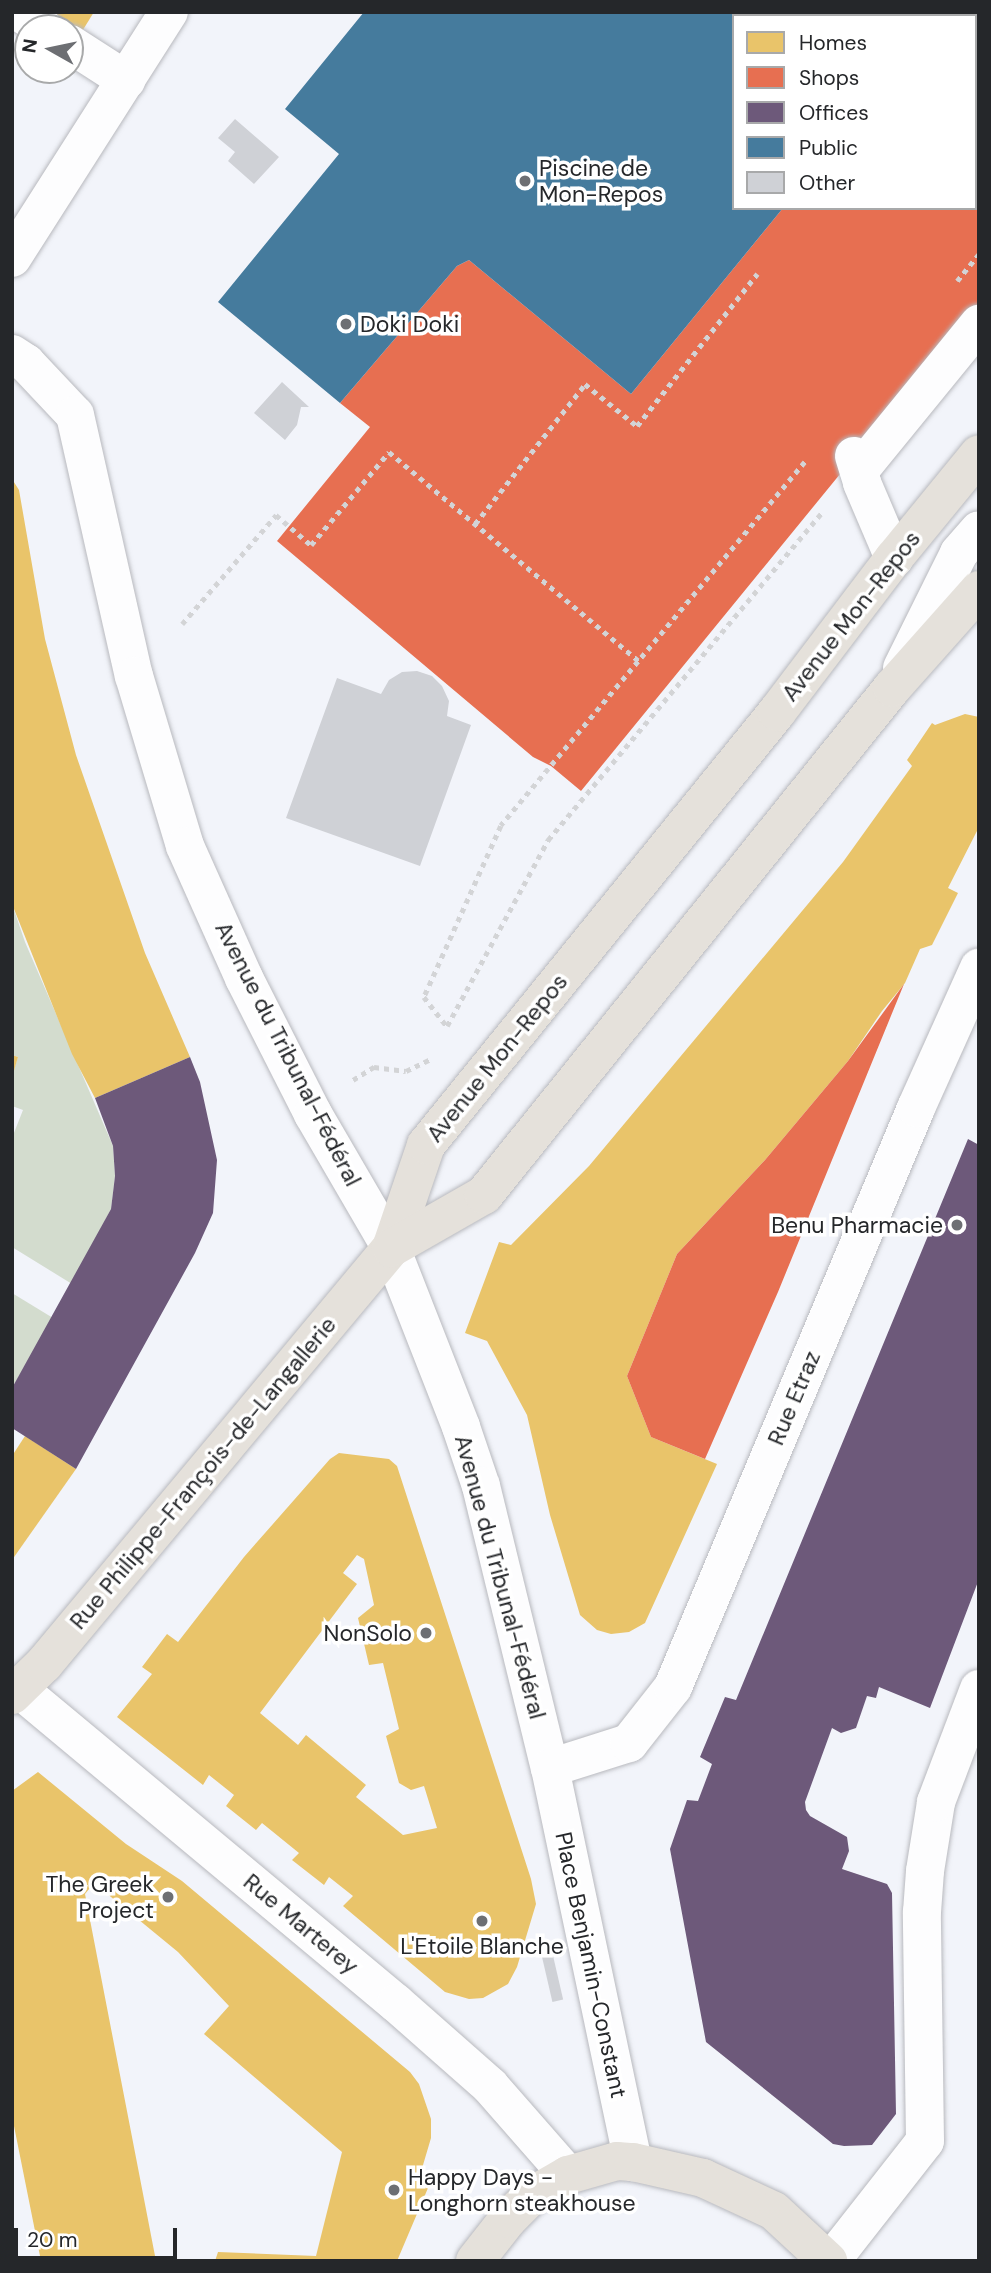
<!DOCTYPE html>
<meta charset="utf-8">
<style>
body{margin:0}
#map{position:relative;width:991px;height:2273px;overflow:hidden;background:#f2f4fa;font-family:"DM Sans",sans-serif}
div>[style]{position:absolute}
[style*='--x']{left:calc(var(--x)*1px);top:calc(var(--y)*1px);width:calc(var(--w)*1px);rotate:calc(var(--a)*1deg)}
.green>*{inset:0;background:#d3dcce;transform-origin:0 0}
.homes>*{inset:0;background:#e9c46a}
.shops>*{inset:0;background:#e76f51}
.offices>*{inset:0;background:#6d597a}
.public>*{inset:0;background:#457b9d}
.building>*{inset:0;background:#cfd1d6;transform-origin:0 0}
.path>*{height:4.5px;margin-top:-2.25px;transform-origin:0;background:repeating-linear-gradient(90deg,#d3d4d6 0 5px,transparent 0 10px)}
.roads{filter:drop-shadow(0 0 2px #b8b9be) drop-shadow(0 0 2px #b8b9be)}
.minor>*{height:38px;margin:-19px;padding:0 19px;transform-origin:19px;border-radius:19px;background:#fdfdfe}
.major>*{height:38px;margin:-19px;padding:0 19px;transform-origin:19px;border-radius:19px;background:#e5e1db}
.dots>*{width:19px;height:19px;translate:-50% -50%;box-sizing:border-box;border:4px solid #fff;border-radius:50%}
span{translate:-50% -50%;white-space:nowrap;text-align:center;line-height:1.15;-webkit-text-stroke:7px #fff;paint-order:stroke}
.poi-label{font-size:23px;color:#25272a}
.left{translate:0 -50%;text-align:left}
.right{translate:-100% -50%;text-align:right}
.street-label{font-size:23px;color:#25272a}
.frame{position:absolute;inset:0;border:14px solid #25272a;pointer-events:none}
.legend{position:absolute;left:732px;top:14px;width:245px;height:196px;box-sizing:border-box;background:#fff;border:2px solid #a8a9aa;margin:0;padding:9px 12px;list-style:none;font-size:21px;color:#25272a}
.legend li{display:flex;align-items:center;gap:14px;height:35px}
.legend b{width:35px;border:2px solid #a8a9aa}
.north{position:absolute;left:14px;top:14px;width:70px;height:70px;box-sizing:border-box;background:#fff;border:2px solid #a8a9aa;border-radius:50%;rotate:279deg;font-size:19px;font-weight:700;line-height:28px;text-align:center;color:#25272a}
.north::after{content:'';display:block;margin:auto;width:24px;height:32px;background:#6d6f73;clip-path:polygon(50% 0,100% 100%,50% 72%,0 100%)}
.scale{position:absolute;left:14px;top:2228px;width:163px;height:32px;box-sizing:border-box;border:4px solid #25272a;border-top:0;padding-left:9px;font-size:21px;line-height:24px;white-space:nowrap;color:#25272a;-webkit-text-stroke:5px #fff;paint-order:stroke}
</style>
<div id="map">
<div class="green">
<i style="left:838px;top:12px;width:105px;height:6px"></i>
<i style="clip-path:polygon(12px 904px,25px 942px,113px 1146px,115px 1176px,111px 1209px,72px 1284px,12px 1247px,12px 1138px,23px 1110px,12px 1106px,12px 1075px,18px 1057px,12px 1055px)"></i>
<i style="clip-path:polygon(12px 1293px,53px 1318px,12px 1388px)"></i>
</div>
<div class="homes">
<i style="clip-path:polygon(33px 12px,94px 12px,76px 41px)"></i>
<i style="clip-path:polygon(12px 479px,19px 490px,45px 639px,76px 755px,145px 953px,190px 1057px,95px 1098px,72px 1054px,12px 904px)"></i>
<i style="clip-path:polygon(965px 714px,979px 717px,979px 827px,948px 888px,958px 893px,932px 945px,920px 949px,905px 983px,882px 1011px,848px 1061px,765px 1160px,677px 1254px,627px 1376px,651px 1437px,717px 1464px,645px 1623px,629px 1632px,611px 1634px,597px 1630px,580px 1615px,550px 1515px,527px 1415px,487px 1341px,465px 1333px,499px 1242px,511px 1245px,589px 1166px,665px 1075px,843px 862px,912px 766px,907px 760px,932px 723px,935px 725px)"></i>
<i style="clip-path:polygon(12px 1055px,18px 1057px,13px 1074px,12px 1074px)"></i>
<i style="clip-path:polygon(25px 1436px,76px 1469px,12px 1560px,12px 1456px)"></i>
<i style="clip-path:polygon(evenodd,339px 1453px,389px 1459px,397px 1466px,531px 1879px,536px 1904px,517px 1967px,508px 1984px,483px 1998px,469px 1999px,445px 1992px,343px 1906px,353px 1896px,329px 1877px,324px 1885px,292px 1860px,299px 1853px,262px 1823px,256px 1830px,226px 1806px,234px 1795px,209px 1775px,203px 1785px,117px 1717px,152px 1674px,142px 1667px,167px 1634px,178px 1642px,244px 1557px,330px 1459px,339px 1453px,357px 1555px,364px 1559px,374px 1605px,358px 1618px,369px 1665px,383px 1663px,399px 1729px,386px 1736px,399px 1783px,411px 1790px,424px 1786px,437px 1828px,403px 1835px,356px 1797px,366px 1785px,306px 1735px,298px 1745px,260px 1713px,357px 1584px,343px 1573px,357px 1555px)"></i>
<i style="clip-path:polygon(38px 1772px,126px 1844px,182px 1881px,410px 2072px,419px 2084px,431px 2119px,431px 2138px,418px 2182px,428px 2188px,397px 2261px,215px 2261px,218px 2252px,316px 2256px,342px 2152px,204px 2034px,229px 2006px,178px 1952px,94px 1883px,85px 1894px,156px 2261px,41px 2261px,12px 2116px,12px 1791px)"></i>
</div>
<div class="shops">
<i style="clip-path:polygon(943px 12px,979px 12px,979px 304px,581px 791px,551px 766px,533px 757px,277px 541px,370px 427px,340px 403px,457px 266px,469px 260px,631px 394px,783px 208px,975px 208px,975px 16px,941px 16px)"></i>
<i style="clip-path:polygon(904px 984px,778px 1292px,705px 1459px,651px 1437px,627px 1376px,677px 1254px,765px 1160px,848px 1061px)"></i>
</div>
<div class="offices">
<i style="clip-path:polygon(190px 1057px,200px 1082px,217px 1160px,213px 1213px,195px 1253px,76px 1469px,12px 1428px,12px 1388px,111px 1209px,115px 1176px,113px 1146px,95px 1098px)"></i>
<i style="clip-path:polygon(968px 1139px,979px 1145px,979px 1579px,930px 1708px,879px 1687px,876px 1698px,867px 1696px,856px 1728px,841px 1733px,832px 1728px,805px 1802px,806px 1810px,810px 1816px,847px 1837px,849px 1851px,842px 1869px,887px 1884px,892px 1893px,896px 2114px,872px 2145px,844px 2146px,833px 2144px,706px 2042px,670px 1849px,687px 1800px,698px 1801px,712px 1764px,700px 1757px,725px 1697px,736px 1700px)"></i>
</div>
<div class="public">
<i style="clip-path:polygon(364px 12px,838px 12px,842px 16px,734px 16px,734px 208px,783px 208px,631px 394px,469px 260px,457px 266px,340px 403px,218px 302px,339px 154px,285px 109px)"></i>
</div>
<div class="building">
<i style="clip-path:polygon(235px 119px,279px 157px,254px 184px,228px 161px,235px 152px,218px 138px)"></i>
<i style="clip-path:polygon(282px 382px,309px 407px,301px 407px,297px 425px,285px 440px,254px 413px)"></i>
<i style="clip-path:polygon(417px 671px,432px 676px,442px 686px,449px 701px,447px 716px,471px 725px,420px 866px,286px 818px,337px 678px,381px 694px,389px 680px,402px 672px)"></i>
<i style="left:551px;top:1947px;width:54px;height:11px;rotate:77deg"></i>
</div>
<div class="path">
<i style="--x:936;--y:12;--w:6;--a:39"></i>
<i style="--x:975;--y:40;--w:5;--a:37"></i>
<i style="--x:957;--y:281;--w:35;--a:-51"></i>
<i style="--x:805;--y:462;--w:474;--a:129.9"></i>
<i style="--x:501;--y:826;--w:188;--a:114.2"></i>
<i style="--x:424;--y:997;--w:37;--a:52"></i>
<i style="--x:447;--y:1026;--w:212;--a:-61.5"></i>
<i style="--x:548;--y:840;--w:427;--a:-50.1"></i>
<i style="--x:475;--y:524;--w:178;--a:-51.8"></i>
<i style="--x:585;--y:384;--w:67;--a:38.9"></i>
<i style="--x:637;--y:426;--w:194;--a:-51.7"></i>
<i style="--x:182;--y:624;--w:144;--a:-49.2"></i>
<i style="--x:276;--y:515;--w:46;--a:40.6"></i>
<i style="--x:311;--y:545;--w:121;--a:-50"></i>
<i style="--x:389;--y:452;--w:326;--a:39.9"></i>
<i style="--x:353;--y:1080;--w:25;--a:-32"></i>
<i style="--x:374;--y:1067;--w:32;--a:7"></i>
<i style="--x:406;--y:1071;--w:28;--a:-26"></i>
</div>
<div class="roads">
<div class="minor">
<i style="--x:19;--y:12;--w:30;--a:33"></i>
<i style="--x:70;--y:44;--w:67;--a:32.7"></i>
<i style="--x:12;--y:258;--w:292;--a:-57.5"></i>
<i style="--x:12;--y:354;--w:17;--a:33"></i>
<i style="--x:26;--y:363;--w:71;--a:46.7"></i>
<i style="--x:75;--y:415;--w:268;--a:77.3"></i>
<i style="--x:134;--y:676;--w:177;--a:73.3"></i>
<i style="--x:185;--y:846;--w:145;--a:65.9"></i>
<i style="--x:244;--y:978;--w:153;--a:63.1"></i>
<i style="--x:313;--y:1114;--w:155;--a:59.8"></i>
<i style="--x:391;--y:1248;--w:192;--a:68.6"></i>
<i style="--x:461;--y:1427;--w:62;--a:71.3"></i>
<i style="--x:481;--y:1486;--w:290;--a:76.3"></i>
<i style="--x:550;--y:1768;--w:403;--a:78.1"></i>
<i style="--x:854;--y:456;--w:28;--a:73"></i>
<i style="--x:862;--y:483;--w:82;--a:66.9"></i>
<i style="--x:859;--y:471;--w:190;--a:-50.8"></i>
<i style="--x:902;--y:668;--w:128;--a:-63.6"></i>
<i style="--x:959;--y:553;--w:30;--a:-49"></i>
<i style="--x:19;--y:1689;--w:491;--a:39.8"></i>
<i style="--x:396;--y:2003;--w:125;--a:41.4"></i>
<i style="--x:490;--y:2086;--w:118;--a:48.8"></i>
<i style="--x:550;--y:1768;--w:83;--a:-17.6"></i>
<i style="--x:629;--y:1743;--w:71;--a:-51.8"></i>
<i style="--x:673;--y:1687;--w:628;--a:-67.23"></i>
<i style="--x:916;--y:1108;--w:154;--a:-65.8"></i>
<i style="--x:831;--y:2261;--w:152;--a:-51.9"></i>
<i style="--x:925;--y:2141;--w:229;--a:-90.8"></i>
<i style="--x:922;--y:1912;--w:41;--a:-85.8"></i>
<i style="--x:925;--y:1871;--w:70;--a:-80.9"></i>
<i style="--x:936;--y:1802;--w:121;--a:-69.2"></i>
</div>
<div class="major">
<i style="--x:391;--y:1248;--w:109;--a:-71.2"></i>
<i style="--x:426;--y:1145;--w:557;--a:-50.97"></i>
<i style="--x:777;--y:712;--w:193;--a:-52.8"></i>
<i style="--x:894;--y:558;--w:134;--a:-50.7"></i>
<i style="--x:12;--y:1695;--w:45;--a:-44.1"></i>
<i style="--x:44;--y:1664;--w:542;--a:-50.17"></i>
<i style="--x:391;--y:1248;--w:107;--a:-29.7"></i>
<i style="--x:484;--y:1195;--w:651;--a:-51.18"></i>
<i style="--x:892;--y:688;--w:131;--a:-48.4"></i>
<i style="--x:475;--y:2261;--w:53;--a:-51.8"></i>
<i style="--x:508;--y:2219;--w:31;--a:-45"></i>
<i style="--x:530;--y:2197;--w:44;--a:-30.1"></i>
<i style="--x:568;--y:2175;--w:51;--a:-15.9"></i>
<i style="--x:617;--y:2161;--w:16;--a:4"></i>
<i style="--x:633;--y:2162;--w:72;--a:12.9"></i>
<i style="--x:703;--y:2178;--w:78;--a:24.9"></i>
<i style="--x:774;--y:2211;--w:74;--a:42.8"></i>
</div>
</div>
<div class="dots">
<i style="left:525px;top:181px;background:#6d6f73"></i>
<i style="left:346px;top:324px;background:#6d6f73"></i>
<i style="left:957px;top:1225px;background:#6d6f73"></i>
<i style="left:426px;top:1633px;background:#6d6f73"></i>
<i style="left:168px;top:1897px;background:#6d6f73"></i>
<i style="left:482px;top:1921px;background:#6d6f73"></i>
<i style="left:394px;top:2190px;background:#6d6f73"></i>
</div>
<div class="poi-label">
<span class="left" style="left:539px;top:181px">Piscine de<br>Mon-Repos</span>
<span class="left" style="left:360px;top:324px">Doki Doki</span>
<span class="right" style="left:943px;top:1225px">Benu Pharmacie</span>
<span class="right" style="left:412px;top:1633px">NonSolo</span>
<span class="right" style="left:154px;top:1897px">The Greek<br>Project</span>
<span style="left:482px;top:1946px">L'Etoile Blanche</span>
<span class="left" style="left:408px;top:2190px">Happy Days -<br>Longhorn steakhouse</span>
</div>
<div class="street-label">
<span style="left:851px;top:616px;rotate:-52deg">Avenue Mon-Repos</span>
<span style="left:288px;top:1054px;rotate:63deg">Avenue du Tribunal-Fédéral</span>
<span style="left:497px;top:1058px;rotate:-51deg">Avenue Mon-Repos</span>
<span style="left:794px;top:1398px;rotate:-67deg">Rue Etraz</span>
<span style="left:203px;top:1473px;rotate:-50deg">Rue Philippe-François-de-Langallerie</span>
<span style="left:500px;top:1577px;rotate:75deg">Avenue du Tribunal-Fédéral</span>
<span style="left:301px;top:1924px;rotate:40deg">Rue Marterey</span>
<span style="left:591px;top:1965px;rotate:78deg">Place Benjamin-Constant</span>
</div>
<div class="frame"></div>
<ul class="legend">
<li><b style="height:19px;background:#e9c46a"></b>Homes</li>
<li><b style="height:19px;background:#e76f51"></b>Shops</li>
<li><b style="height:19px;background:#6d597a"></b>Offices</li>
<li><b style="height:19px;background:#457b9d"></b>Public</li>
<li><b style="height:19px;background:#cfd1d6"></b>Other</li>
</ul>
<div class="north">N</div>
<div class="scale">20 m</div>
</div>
